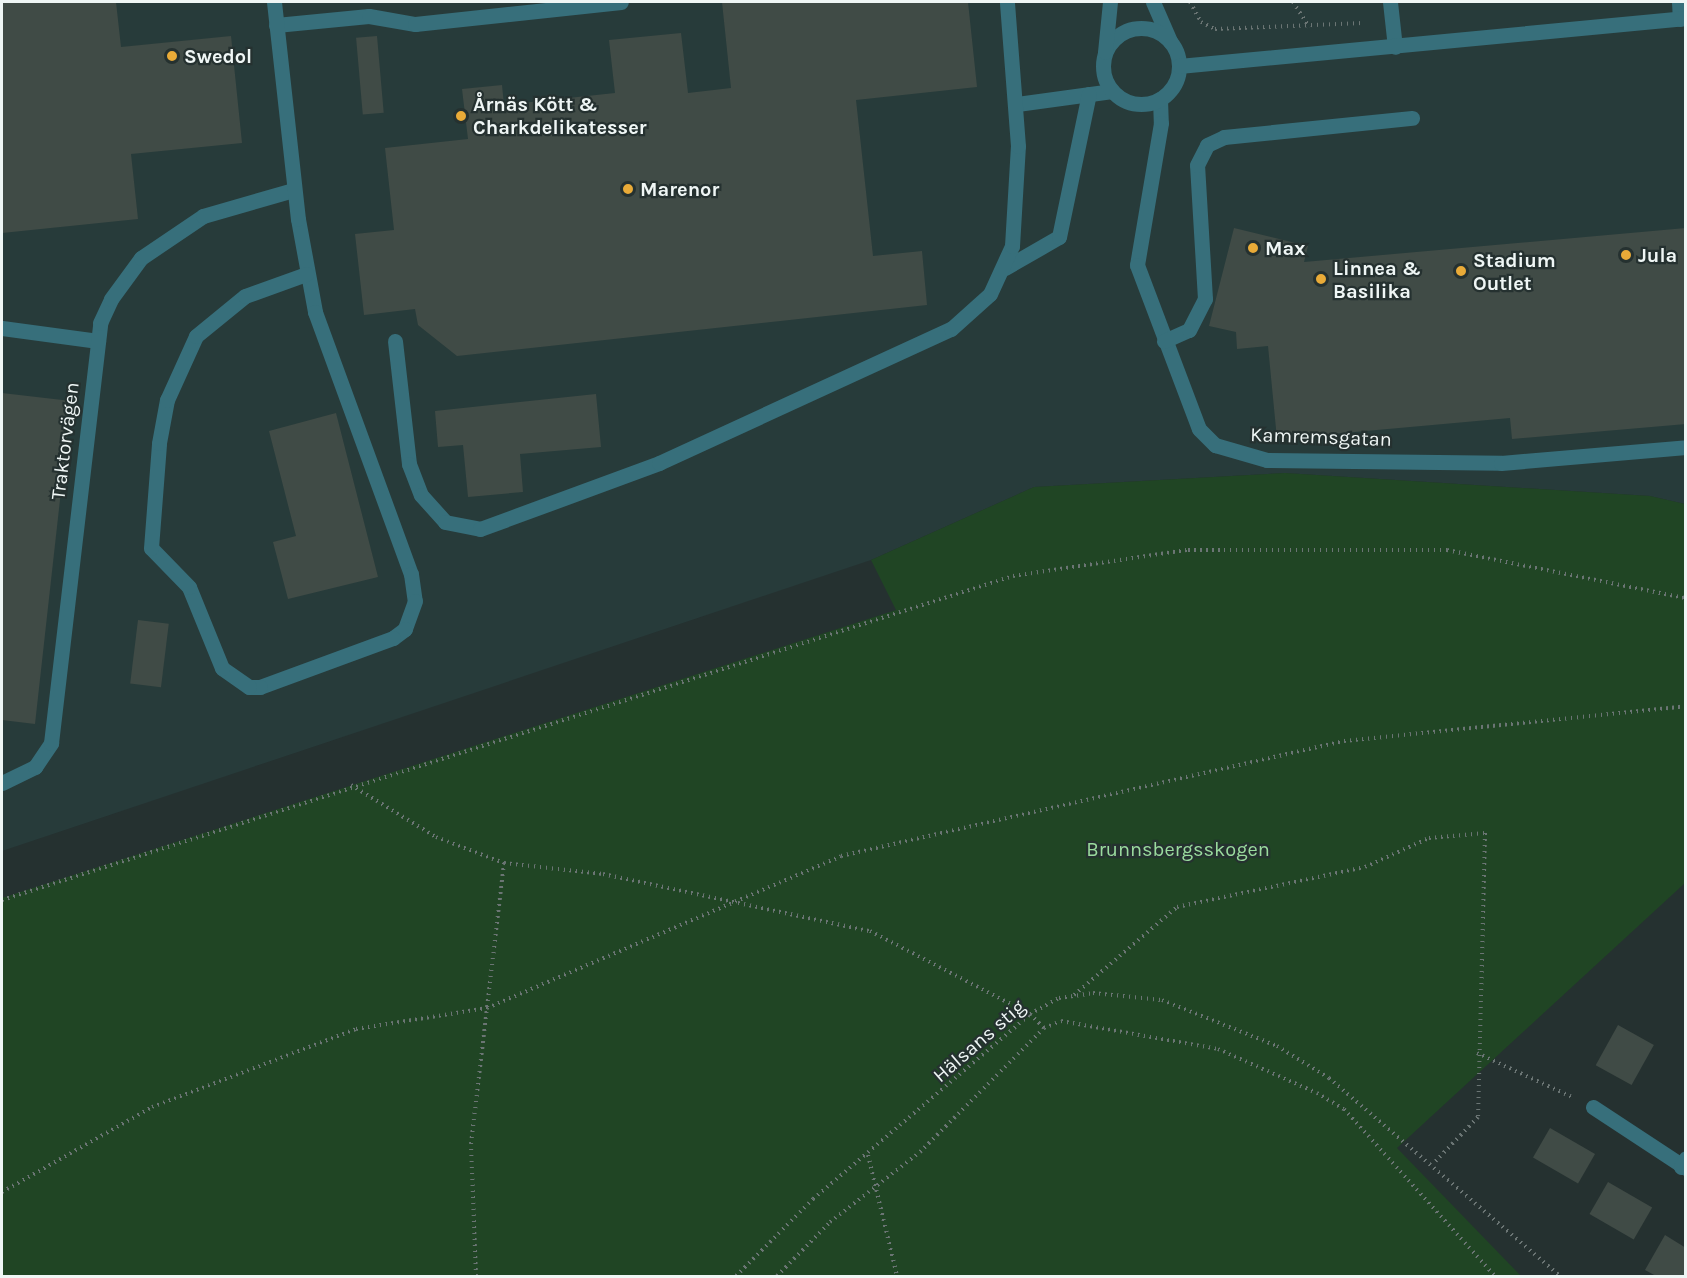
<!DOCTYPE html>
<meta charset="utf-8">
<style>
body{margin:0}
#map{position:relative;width:1687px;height:1278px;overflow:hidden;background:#253130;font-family:Karla,sans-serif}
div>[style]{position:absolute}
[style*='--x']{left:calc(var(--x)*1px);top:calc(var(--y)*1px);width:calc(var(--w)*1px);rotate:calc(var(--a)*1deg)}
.built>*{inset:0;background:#273b3a}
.green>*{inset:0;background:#204524}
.building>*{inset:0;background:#404b46;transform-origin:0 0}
.path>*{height:4px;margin-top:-2px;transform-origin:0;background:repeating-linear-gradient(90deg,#6b7574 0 1.5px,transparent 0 6px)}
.lane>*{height:15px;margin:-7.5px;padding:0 7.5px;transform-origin:7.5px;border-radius:7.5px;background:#376f7b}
.street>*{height:15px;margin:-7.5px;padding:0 7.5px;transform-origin:7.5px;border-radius:7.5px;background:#376f7b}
.street>.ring{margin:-7.5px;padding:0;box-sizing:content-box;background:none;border:15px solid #376f7b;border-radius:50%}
.dots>*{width:16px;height:16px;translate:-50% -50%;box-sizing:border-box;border:3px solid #253130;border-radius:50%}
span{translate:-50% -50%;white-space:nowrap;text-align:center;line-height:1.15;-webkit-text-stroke:4.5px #253130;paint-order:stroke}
.poi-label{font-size:20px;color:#eff6f5;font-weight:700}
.left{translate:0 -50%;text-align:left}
.street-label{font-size:20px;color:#eff6f5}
.park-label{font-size:20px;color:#9adb9e}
.frame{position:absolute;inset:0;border:3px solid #eff6f5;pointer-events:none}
</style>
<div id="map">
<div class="built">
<i style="clip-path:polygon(2px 2px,1685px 2px,1685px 504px,1650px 496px,1285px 473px,1034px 487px,871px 560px,2px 851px)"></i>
</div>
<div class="green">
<i style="clip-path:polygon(1285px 473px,1650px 496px,1685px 504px,1685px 883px,1397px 1148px,1521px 1276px,2px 1276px,2px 898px,896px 610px,871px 560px,1034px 487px)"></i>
</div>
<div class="building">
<i style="clip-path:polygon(2px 2px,116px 2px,121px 47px,231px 36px,242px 143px,131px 154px,138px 219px,2px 233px)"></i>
<i style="clip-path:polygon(722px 2px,968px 2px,977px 87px,856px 100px,873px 256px,922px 251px,927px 305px,457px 356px,418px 325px,415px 309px,364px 315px,355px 234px,394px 230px,385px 148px,468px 139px,462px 89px,502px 85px,504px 105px,615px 93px,609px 40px,681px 33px,688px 93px,731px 88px)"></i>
<i style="left:377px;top:36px;width:77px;height:21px;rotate:85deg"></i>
<i style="clip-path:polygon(1234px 228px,1308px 246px,1304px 262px,1686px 228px,1686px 424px,1512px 439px,1510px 418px,1277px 439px,1268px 346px,1237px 349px,1236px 332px,1209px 326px)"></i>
<i style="clip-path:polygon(2px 393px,71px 401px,35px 724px,2px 720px)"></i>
<i style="clip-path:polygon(596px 394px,601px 447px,520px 454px,523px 492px,468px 497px,463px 445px,438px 447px,435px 411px)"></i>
<i style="clip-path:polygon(336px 413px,378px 577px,288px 599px,273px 542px,296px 536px,269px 431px)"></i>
<i style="left:138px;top:620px;width:31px;height:64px;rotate:7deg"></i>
<i style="left:1618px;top:1025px;width:41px;height:46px;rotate:29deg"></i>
<i style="left:1550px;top:1128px;width:52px;height:34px;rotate:30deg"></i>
<i style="left:1608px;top:1182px;width:51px;height:37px;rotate:30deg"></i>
<i style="clip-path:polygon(1665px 1235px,1686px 1248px,1686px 1276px,1656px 1276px,1645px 1270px)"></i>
</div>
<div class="path">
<i style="--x:1190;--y:2;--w:23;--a:61"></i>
<i style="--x:1201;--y:22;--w:16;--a:27"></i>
<i style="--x:1215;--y:29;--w:148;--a:-2.3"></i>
<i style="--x:1293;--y:2;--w:30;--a:57"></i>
<i style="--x:351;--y:785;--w:100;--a:31.5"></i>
<i style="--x:436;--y:837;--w:73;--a:20.9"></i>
<i style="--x:504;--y:863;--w:100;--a:6.3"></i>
<i style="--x:603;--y:874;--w:273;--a:12.1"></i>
<i style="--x:870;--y:931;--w:180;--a:27.4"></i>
<i style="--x:1030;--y:1014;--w:20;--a:45"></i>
<i style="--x:2;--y:900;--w:1062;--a:-17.77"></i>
<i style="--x:1013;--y:576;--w:177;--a:-8.5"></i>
<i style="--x:1188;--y:550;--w:259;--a:0"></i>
<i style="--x:1447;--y:550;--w:244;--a:11.4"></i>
<i style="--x:1074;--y:995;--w:135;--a:-40.5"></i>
<i style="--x:1177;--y:907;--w:192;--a:-12"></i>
<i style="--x:1365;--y:867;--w:70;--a:-24.4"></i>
<i style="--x:1429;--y:838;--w:56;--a:-5.1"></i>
<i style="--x:1485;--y:833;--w:284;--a:91.4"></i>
<i style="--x:1478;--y:1117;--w:65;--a:133.8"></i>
<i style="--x:1477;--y:1053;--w:107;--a:24.9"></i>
<i style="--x:868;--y:1155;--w:124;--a:76.5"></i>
<i style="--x:2;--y:1192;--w:172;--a:-29.5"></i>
<i style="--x:152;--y:1107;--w:218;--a:-20.9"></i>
<i style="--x:356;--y:1029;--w:133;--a:-9.1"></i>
<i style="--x:487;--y:1008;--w:385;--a:-23.2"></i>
<i style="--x:841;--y:856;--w:516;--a:-12.88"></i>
<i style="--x:1344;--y:741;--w:344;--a:-5.8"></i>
<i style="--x:476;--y:1276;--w:132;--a:-92.2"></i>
<i style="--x:471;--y:1144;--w:283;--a:-83.3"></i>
<i style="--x:736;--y:1276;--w:109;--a:-45"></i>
<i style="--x:813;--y:1199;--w:285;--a:-40.4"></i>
<i style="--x:1030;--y:1014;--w:33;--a:-29"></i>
<i style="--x:1059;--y:998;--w:34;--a:-8"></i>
<i style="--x:1093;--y:993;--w:69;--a:5.8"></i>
<i style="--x:1162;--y:1000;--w:124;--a:21.8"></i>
<i style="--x:1277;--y:1046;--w:61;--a:31.6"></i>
<i style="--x:1329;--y:1078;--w:304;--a:40.6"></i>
<i style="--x:777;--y:1276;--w:76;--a:-45.5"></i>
<i style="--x:830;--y:1222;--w:114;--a:-37.9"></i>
<i style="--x:920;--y:1152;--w:175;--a:-45"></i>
<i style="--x:1044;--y:1028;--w:18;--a:-22"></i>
<i style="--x:1061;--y:1021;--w:159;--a:10.1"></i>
<i style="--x:1218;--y:1049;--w:108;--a:24"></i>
<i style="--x:1317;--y:1093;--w:31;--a:31"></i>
<i style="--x:1344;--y:1109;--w:225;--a:47.9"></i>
</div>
<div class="lane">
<i style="--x:1390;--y:2;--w:45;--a:83.7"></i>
<i style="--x:1679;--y:2;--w:17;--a:87"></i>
<i style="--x:276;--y:25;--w:93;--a:-5.5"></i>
<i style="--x:369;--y:16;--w:47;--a:9.9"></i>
<i style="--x:415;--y:24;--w:207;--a:-6.1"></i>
<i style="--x:1160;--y:99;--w:24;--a:88"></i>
<i style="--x:1161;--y:123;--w:144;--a:99.6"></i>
<i style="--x:1137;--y:265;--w:175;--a:69.3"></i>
<i style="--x:1199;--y:429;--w:23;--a:45"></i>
<i style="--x:1215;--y:445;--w:54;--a:16.1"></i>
<i style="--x:1267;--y:460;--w:234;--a:0.7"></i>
<i style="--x:1501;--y:463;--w:186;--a:-4.9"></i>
<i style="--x:1017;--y:104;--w:96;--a:-7.8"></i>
<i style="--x:298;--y:219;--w:95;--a:79.6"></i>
<i style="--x:315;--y:312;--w:279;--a:69.9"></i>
<i style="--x:411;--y:574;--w:27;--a:82"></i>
<i style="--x:415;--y:601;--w:30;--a:110"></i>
<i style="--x:405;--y:629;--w:15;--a:143"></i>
<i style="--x:393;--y:638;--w:142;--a:159.8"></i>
<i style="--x:260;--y:687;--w:11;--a:180"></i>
<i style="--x:249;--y:687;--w:33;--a:-145"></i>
<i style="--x:222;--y:668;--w:87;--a:-112.2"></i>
<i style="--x:189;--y:587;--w:54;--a:-134.3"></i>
<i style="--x:151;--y:548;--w:105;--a:-85.6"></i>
<i style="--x:159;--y:443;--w:44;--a:-79.5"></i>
<i style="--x:167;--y:400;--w:70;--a:-65.6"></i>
<i style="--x:196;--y:336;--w:63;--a:-39.2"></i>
<i style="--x:245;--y:296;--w:65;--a:-19.8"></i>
<i style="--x:1005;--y:268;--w:62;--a:-29.9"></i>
<i style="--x:1059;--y:237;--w:146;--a:-78.2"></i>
<i style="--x:2;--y:328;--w:97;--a:7.7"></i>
<i style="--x:395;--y:341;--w:124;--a:83.5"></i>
<i style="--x:409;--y:464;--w:33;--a:69"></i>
<i style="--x:421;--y:495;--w:36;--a:48"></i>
<i style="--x:445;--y:522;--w:36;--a:11"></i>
<i style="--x:480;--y:529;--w:191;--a:-20.2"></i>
<i style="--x:659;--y:463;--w:321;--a:-24.7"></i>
<i style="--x:951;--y:329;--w:52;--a:-41.9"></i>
<i style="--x:990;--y:294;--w:53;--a:-65.4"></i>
<i style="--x:1012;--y:246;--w:100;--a:-86.6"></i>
<i style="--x:1018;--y:146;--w:144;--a:-94.4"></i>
<i style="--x:1164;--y:341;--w:27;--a:-24"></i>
<i style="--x:1189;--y:330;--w:35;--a:-63"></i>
<i style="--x:1205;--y:299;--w:134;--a:-93.4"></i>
<i style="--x:1197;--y:165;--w:22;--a:-63"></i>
<i style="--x:1207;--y:145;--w:19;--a:-25"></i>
<i style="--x:1224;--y:137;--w:189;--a:-5.8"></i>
<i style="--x:2;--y:783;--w:37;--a:-26"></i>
<i style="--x:35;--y:767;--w:29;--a:-56"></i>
<i style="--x:51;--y:743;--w:423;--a:-83.3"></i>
<i style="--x:100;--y:323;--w:26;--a:-65"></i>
<i style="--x:111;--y:299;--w:51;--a:-53.8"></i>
<i style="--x:141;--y:258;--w:75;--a:-34.1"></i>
<i style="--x:203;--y:216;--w:94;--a:-16.1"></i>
<i style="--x:1593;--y:1107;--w:111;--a:33.3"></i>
</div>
<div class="street">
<i style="--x:274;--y:2;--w:218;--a:83.7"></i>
<i style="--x:1153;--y:2;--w:43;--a:66.4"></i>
<i class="ring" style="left:1103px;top:28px;width:61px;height:61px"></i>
<i style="--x:1105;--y:52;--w:50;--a:-84.3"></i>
<i style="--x:1179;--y:66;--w:509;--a:-5.41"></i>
<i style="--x:1681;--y:1167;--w:10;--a:-61"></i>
</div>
<div class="dots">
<i style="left:172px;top:56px;background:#e9ab38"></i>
<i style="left:461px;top:116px;background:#e9ab38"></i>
<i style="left:628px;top:189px;background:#e9ab38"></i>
<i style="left:1253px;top:248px;background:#e9ab38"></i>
<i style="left:1626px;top:255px;background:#e9ab38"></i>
<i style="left:1461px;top:271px;background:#e9ab38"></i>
<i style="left:1321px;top:279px;background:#e9ab38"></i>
</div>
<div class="poi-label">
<span class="left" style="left:184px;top:56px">Swedol</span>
<span class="left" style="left:473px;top:116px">Årnäs Kött &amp;<br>Charkdelikatesser</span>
<span class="left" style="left:640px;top:189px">Marenor</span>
<span class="left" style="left:1265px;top:248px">Max</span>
<span class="left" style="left:1638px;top:255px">Jula</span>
<span class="left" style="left:1473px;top:272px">Stadium<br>Outlet</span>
<span class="left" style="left:1333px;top:280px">Linnea &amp;<br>Basilika</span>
</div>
<div class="street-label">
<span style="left:1321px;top:437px;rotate:2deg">Kamremsgatan</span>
<span style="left:65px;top:441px;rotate:-83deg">Traktorvägen</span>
<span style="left:979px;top:1041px;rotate:-41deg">Hälsans stig</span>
</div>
<div class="park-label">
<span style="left:1178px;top:849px">Brunnsbergsskogen</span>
</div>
<div class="frame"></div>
</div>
